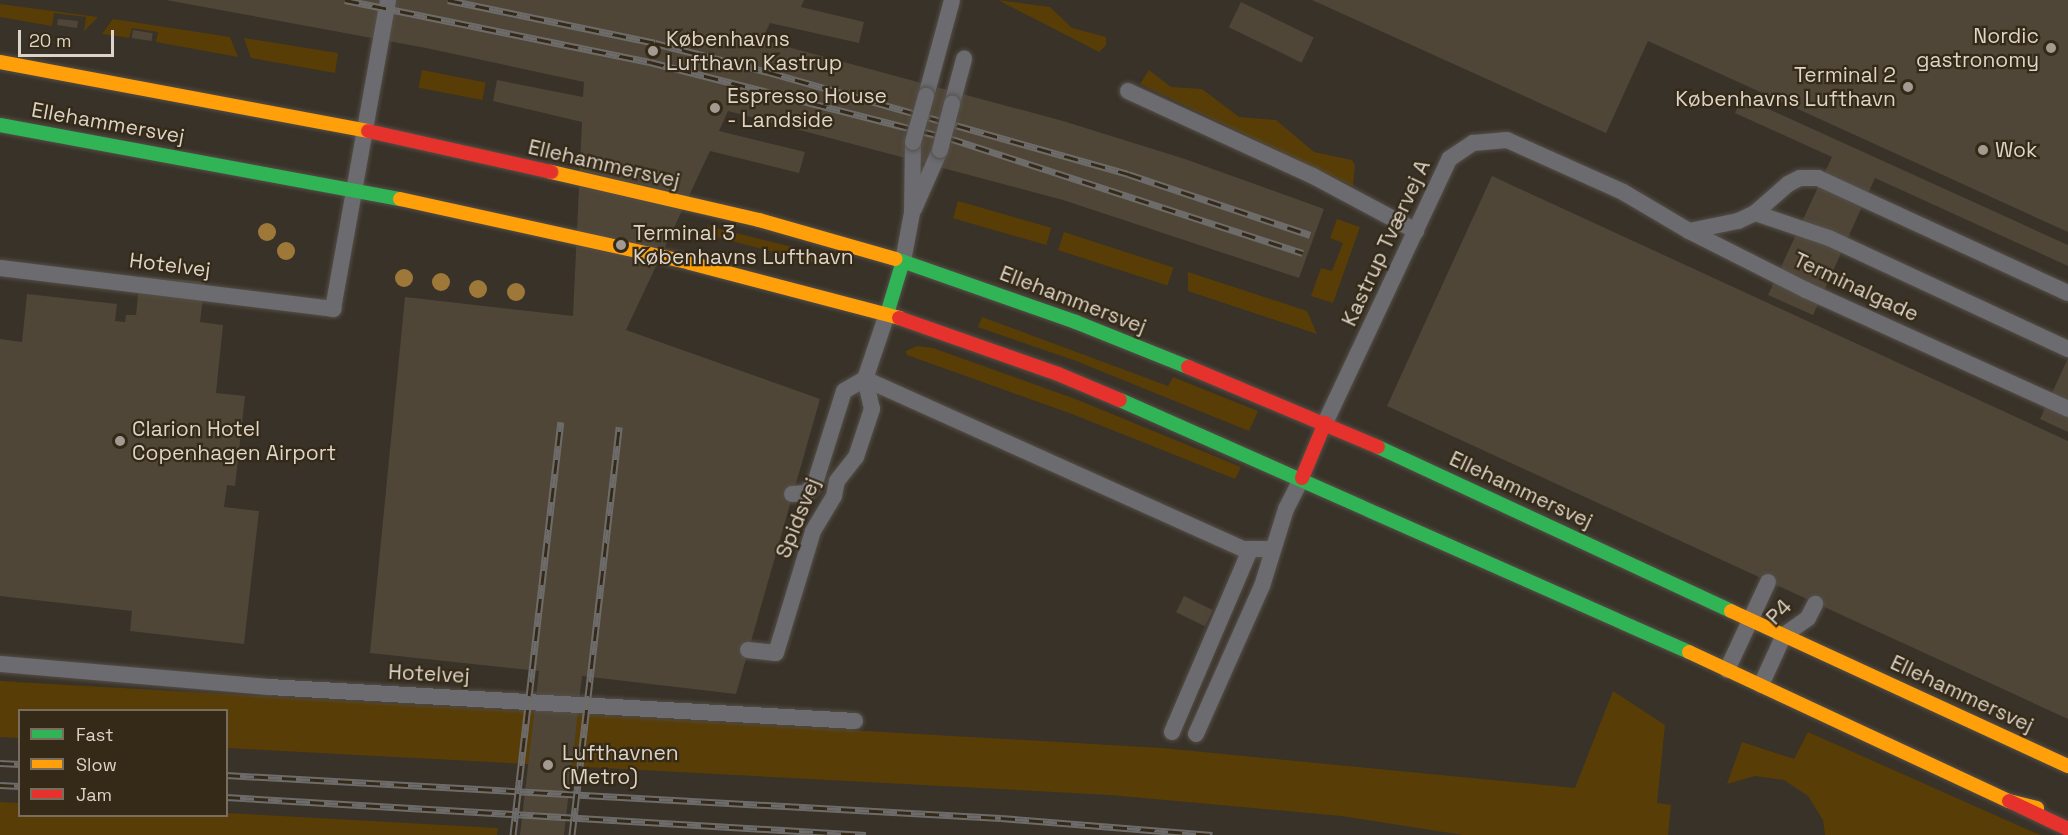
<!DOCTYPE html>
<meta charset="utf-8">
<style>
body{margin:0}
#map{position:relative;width:2068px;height:835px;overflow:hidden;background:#383228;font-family:"Space Grotesk",sans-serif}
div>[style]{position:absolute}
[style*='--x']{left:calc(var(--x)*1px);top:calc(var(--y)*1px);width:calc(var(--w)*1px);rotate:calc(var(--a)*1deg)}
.green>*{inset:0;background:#583d06;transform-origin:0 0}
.building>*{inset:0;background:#4f4637;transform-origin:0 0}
.roads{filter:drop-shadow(0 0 2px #544e47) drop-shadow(0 0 2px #544e47)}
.lane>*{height:16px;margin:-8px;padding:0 8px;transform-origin:8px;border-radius:8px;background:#6b6b70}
.fast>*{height:14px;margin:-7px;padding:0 7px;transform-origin:7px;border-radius:7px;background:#30b455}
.slow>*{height:14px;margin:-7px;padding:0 7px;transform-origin:7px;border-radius:7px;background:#ff9f0a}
.jam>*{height:14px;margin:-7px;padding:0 7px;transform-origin:7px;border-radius:7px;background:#e5322d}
.rail>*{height:7px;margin-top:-3.5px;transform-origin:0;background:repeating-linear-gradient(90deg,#352917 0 14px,#6e6c6b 0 28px);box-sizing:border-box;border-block:2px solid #6e6c6b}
.bridges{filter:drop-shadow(0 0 2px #544e47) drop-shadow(0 0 2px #544e47)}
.lane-bridge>*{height:16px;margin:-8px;padding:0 8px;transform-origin:8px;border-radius:8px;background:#6b6b70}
.trees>*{width:18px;height:18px;margin:-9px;border-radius:50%;background:#9e7838}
.dots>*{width:16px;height:16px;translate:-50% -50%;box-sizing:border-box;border:3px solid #352917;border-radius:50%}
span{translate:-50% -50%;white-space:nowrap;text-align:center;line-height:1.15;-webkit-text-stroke:4.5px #352917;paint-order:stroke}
.poi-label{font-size:21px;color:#dcd4c9}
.right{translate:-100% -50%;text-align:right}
.left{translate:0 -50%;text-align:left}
.street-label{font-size:21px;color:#dcd4c9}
.legend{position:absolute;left:18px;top:709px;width:210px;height:108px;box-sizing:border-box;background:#352917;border:2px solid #786d5e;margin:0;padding:8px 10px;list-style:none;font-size:18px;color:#dcd4c9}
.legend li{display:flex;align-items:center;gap:12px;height:30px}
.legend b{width:30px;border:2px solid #786d5e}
.scale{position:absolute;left:18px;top:30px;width:96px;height:27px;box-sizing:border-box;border:3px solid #dcd4c9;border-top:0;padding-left:8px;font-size:18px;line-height:21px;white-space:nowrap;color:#dcd4c9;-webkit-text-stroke:4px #352917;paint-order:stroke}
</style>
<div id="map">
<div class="green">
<i style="clip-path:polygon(998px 0,1050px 7px,1072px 28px,1106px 37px,1106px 45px,1099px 52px)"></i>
<i style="clip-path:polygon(0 4px,98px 17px,84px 31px,86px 17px,54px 13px,52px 26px,0 17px)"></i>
<i style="clip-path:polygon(113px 19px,230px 37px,238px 57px,156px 42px,158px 32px,132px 28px,129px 38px,102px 34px)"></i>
<i style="clip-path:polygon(244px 38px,338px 53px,335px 73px,251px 58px)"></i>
<i style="left:422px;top:70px;width:65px;height:18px;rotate:11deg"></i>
<i style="clip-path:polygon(1149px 70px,1171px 87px,1202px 89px,1239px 117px,1276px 120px,1314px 152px,1352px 160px,1355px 165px,1353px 186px,1140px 84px)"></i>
<i style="left:958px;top:201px;width:97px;height:18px;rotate:16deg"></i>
<i style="clip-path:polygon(1337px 219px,1360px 227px,1333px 303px,1311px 296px,1321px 268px,1332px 271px,1343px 243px,1330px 238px)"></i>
<i style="clip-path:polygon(707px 226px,833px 257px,830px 267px,705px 234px)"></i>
<i style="left:1064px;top:232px;width:115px;height:19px;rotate:18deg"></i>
<i style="clip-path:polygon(1188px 272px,1307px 311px,1317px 334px,1188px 291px)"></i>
<i style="clip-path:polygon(982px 317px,1168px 386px,1173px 377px,1258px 411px,1249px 431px,1076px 361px,978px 327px)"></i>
<i style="clip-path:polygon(917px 346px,933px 348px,1078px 400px,1241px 467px,1235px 479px,1072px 414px,907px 355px,906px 351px)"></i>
<i style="clip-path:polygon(0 681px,1162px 748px,1575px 788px,1613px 691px,1665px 725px,1657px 803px,1671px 805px,1668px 835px,1463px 835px,1341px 816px,1110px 795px,227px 748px,226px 710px,20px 710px,19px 738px,0 737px)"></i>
<i style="clip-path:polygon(1808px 732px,2033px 832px,2041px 835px,1825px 835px,1823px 820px,1808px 796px,1784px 780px,1755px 776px,1727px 784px,1742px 742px,1794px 759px)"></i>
<i style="clip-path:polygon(0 802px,19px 803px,20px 816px,227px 813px,498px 828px,497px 835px,0 835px)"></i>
</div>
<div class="building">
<i style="clip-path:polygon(166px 0,804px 0,801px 7px,864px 22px,859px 43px,770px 23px,762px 40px,1063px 121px,1185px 159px,1324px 209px,1299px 278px,1063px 200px,728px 111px,719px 131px,805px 152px,799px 173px,710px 151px,626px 330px,820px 399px,736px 694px,582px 676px,564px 835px,520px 835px,539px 671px,370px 653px,405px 297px,573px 316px,582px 122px,493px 101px,497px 80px,583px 97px,584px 82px,426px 48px)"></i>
<i style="clip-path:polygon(1312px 0,2068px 0,2068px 232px,1648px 41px,1606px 133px)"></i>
<i style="left:1241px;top:2px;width:81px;height:28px;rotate:26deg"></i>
<i style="clip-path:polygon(58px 19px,78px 21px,77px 28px,57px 25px)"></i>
<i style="left:133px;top:30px;width:20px;height:8px;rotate:9deg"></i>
<i style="clip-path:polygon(1742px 97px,2068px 245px,2068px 266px,1875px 178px,1813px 315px,1768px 295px,1832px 157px,1735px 113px)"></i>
<i style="clip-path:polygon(1492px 176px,2068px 441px,2068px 719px,1387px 406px)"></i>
<i style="clip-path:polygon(140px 276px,205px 282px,200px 322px,223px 325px,216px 393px,245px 396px,235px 486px,227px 485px,224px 507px,259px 511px,244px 644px,130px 631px,132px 611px,0 596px,0 339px,22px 342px,27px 294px,117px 304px,115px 321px,125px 322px,126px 315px,136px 315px)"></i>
<i style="clip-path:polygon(2068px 358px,2068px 432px,2040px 419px)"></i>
<i style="left:1184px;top:596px;width:32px;height:18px;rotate:26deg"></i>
</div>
<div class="roads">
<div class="lane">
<i style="--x:1128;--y:91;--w:204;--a:24.7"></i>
<i style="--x:1313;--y:176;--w:117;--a:28.1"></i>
<i style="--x:926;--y:96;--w:99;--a:-74.8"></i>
<i style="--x:952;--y:104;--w:47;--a:-75.1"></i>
<i style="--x:914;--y:209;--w:64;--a:-66.2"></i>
<i style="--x:1755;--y:213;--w:78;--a:18.7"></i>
<i style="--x:1829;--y:238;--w:264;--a:24.9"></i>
<i style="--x:1689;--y:231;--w:50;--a:-11.5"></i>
<i style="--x:1738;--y:221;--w:19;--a:-25"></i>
<i style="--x:1755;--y:213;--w:44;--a:-41.3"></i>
<i style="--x:1788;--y:184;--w:13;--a:-27"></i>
<i style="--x:1800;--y:178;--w:18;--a:0"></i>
<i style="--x:1818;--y:178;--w:275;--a:24.7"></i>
<i style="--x:903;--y:261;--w:49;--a:-79.4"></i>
<i style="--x:912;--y:213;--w:71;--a:-89.2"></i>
<i style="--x:0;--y:268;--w:336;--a:7"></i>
<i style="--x:333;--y:309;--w:314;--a:-79.9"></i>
<i style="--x:865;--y:379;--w:414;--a:24.2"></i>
<i style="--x:1243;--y:549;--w:30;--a:0"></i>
<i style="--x:1325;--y:423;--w:292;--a:-64.8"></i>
<i style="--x:1449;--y:159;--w:29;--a:-34"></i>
<i style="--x:1473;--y:143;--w:34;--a:-5"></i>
<i style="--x:1507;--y:140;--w:127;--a:24.1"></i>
<i style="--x:1623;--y:192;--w:77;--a:30.6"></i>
<i style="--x:1689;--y:231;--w:131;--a:26.8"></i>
<i style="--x:1806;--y:290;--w:288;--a:24.4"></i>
<i style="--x:792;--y:494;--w:14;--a:-4"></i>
<i style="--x:806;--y:493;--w:13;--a:-48"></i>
<i style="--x:815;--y:483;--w:96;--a:-72.5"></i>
<i style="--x:844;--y:391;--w:24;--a:-30"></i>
<i style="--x:748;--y:650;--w:28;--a:6"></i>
<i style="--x:776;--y:653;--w:127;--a:-73.1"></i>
<i style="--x:813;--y:531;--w:41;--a:-59"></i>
<i style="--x:834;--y:496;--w:15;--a:-79"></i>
<i style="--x:837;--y:481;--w:31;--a:-52"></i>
<i style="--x:856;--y:457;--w:51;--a:-71.6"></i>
<i style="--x:872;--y:409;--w:31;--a:-103"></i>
<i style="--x:865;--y:379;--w:69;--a:-71.3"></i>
<i style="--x:0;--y:664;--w:270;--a:4.9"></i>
<i style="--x:269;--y:687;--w:587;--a:3.32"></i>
<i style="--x:1727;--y:670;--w:97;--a:-65"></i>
<i style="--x:1761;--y:685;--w:55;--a:-65.3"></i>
<i style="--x:1784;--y:635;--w:29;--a:-35"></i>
<i style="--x:1808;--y:618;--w:16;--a:-63"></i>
<i style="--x:1172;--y:732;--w:196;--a:-66.8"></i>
<i style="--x:1196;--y:734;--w:162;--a:-66"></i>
<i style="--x:1262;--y:586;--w:81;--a:-72.7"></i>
<i style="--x:1286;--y:509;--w:35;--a:-63"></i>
</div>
<div class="fast">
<i style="--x:0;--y:125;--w:407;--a:10.5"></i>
<i style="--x:896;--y:259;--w:191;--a:19.3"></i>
<i style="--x:1076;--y:322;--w:121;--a:21.9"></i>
<i style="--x:887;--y:314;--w:55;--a:-73.2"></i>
<i style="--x:1120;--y:400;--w:622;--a:23.89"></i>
<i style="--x:1378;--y:447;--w:389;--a:24.9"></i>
</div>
<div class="slow">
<i style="--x:0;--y:62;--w:374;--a:10.6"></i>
<i style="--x:551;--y:172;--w:213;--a:13"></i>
<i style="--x:759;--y:220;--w:142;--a:15.9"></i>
<i style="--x:400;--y:199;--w:297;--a:12.4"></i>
<i style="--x:690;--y:263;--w:216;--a:14.7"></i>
<i style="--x:1731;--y:611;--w:371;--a:24.7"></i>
<i style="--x:1689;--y:652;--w:353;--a:25"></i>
<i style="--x:2009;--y:801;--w:29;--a:14"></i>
</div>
<div class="jam">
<i style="--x:368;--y:131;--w:188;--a:12.6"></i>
<i style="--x:899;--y:318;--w:169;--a:19.4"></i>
<i style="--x:1058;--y:374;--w:67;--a:22.8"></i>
<i style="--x:1188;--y:367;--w:206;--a:22.8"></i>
<i style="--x:1302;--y:478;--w:60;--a:-67.3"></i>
<i style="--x:2009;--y:801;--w:65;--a:25.4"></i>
</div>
</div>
<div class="rail">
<i style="--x:345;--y:0;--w:311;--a:11.5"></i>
<i style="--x:650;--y:62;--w:309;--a:14.3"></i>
<i style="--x:949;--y:138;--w:372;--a:18"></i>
<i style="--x:448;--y:0;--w:211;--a:11.7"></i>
<i style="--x:655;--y:43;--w:117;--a:14.4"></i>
<i style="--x:768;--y:72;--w:374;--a:15.8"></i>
<i style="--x:1128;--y:174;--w:192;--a:18.5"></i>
<i style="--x:0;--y:763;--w:20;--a:3"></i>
<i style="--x:226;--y:775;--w:776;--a:3.18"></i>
<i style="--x:1001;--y:818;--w:212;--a:4.6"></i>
<i style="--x:0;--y:785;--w:20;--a:3"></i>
<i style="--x:226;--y:797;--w:641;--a:3.4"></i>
<i style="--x:513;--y:835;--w:416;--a:-83.4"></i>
<i style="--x:572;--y:835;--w:411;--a:-83.4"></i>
</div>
<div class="bridges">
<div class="lane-bridge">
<i style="--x:913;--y:142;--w:48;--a:-74.2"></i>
<i style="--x:940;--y:150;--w:48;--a:-75.4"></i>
</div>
</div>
<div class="trees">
<i style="left:267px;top:232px"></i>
<i style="left:286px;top:251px"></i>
<i style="left:404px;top:278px"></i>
<i style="left:441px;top:282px"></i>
<i style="left:478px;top:289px"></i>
<i style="left:516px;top:292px"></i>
</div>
<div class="dots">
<i style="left:2051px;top:48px;background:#a39b91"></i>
<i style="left:653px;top:51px;background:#a39b91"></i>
<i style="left:1908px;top:87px;background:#a39b91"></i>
<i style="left:715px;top:108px;background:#a39b91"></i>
<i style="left:1983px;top:150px;background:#a39b91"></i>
<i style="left:621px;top:245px;background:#a39b91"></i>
<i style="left:120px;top:441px;background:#a39b91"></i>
<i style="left:548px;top:765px;background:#a39b91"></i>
</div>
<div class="poi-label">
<span class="right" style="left:2039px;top:48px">Nordic<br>gastronomy</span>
<span class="left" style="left:666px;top:51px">Københavns<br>Lufthavn Kastrup</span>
<span class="right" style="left:1896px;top:87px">Terminal 2<br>Københavns Lufthavn</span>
<span class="left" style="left:727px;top:108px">Espresso House<br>- Landside</span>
<span class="left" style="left:1995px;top:150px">Wok</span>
<span class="left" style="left:633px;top:245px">Terminal 3<br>Københavns Lufthavn</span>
<span class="left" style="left:132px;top:441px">Clarion Hotel<br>Copenhagen Airport</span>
<span class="left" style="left:562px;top:765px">Lufthavnen<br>(Metro)</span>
</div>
<div class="street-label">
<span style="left:108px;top:123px;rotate:10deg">Ellehammersvej</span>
<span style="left:604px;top:164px;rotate:13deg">Ellehammersvej</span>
<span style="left:1386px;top:243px;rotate:-65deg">Kastrup Tværvej A</span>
<span style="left:170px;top:265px;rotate:7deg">Hotelvej</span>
<span style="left:1856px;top:287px;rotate:25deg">Terminalgade</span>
<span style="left:1073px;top:300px;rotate:21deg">Ellehammersvej</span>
<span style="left:1521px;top:490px;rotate:25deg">Ellehammersvej</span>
<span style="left:798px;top:518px;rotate:-68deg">Spidsvej</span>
<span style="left:1779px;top:612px;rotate:-46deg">P4</span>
<span style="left:429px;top:674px;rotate:3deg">Hotelvej</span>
<span style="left:1962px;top:694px;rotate:25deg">Ellehammersvej</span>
</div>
<ul class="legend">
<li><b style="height:8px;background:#30b455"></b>Fast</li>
<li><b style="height:8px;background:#ff9f0a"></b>Slow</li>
<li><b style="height:8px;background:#e5322d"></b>Jam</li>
</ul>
<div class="scale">20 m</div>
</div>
